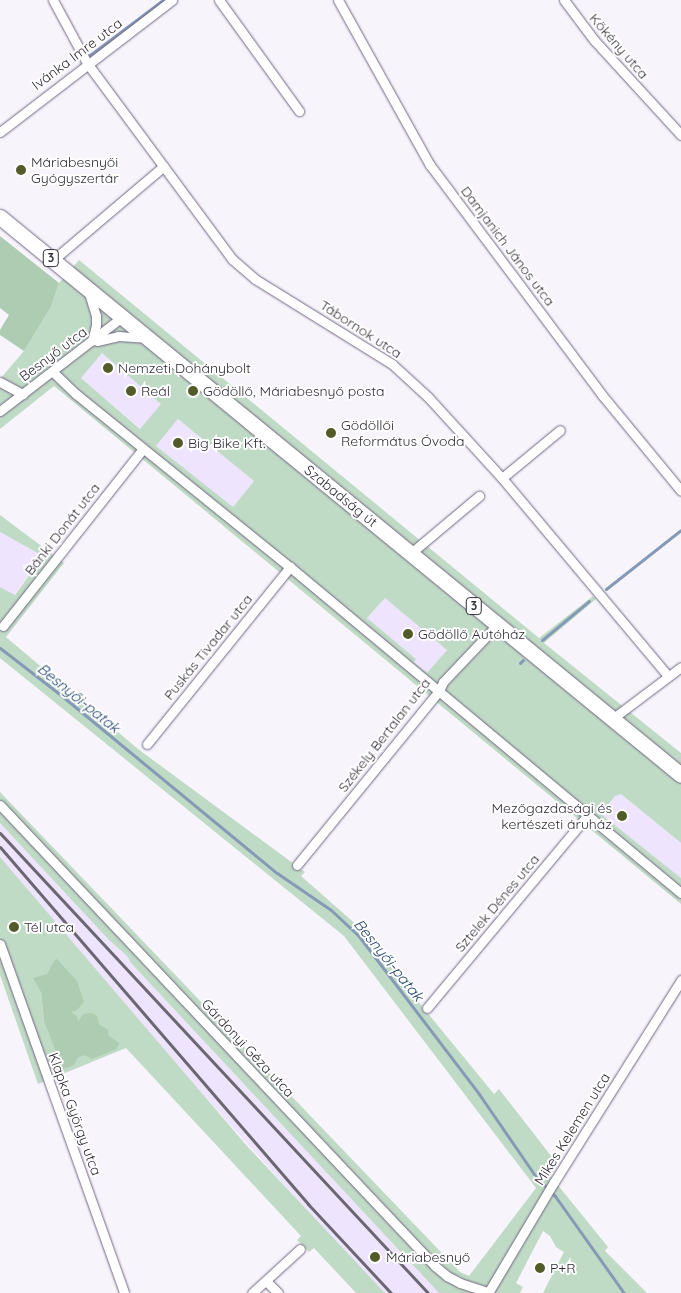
<!DOCTYPE html>
<meta charset="utf-8">
<style>
body{margin:0}
#map{position:relative;width:681px;height:1293px;overflow:hidden;background:#f7f4fb;font-family:Quicksand,sans-serif}
div>[style]{position:absolute}
[style*='--x']{left:calc(var(--x)*1px);top:calc(var(--y)*1px);width:calc(var(--w)*1px);rotate:calc(var(--a)*1deg)}
.built>*{inset:0;background:#eee4fe;transform-origin:0 0}
.green>*{inset:0;background:#c0dbc5}
.forest>*{inset:0;background:#adccb2}
.stream>*{height:3px;margin:-1.5px;padding:0 1.5px;transform-origin:1.5px;border-radius:1.5px;background:#849ab6}
.roads{filter:drop-shadow(0 0 1px #726685) drop-shadow(0 0 1px #726685)}
.minor>*{height:9px;margin:-4.5px;padding:0 4.5px;transform-origin:4.5px;border-radius:4.5px;background:#fff}
.primary>*{height:15px;margin:-7.5px;padding:0 7.5px;transform-origin:7.5px;border-radius:7.5px;background:#fff}
.rail>*{height:3px;margin:-1.5px;padding:0 1.5px;transform-origin:1.5px;border-radius:1.5px;background:#6b6772}
.dots>*{width:14px;height:14px;translate:-50% -50%;box-sizing:border-box;border:2px solid #fff;border-radius:50%}
span{translate:-50% -50%;white-space:nowrap;text-align:center;line-height:1.15;-webkit-text-stroke:4px #fff;paint-order:stroke}
.shield-label span{padding:1px 4px;background:#fff;border:1px solid;border-radius:4px;-webkit-text-stroke-width:0}
.shield-label{font-size:12px;color:#312c39;font-weight:700}
.street-label{font-size:14px;color:#312c39}
.poi-label{font-size:14px;color:#312c39}
.left{translate:0 -50%;text-align:left}
.right{translate:-100% -50%;text-align:right}
.water-label{font-size:15px;color:#274870;font-style:italic}
</style>
<div id="map">
<div class="built">
<i style="left:102px;top:353px;width:79px;height:33px;rotate:40deg"></i>
<i style="left:178px;top:419px;width:98px;height:35px;rotate:39deg"></i>
<i style="clip-path:polygon(0 532px,43px 556px,14px 595px,0 587px)"></i>
<i style="clip-path:polygon(385px 598px,447px 650px,427px 673px,414px 661px,416px 659px,367px 618px)"></i>
<i style="clip-path:polygon(621px 794px,681px 843px,681px 878px,601px 814px,615px 796px)"></i>
<i style="clip-path:polygon(0 823px,108px 939px,128px 957px,131px 963px,439px 1293px,385px 1293px,331px 1237px,165px 1052px,0 857px)"></i>
</div>
<div class="green">
<i style="clip-path:polygon(evenodd,79px 260px,539px 638px,593px 596px,596px 599px,544px 643px,681px 753px,681px 843px,621px 794px,615px 796px,601px 814px,681px 878px,681px 904px,54px 386px,0 429px,0 379px,24px 351px,51px 307px,59px 283px,79px 260px,102px 353px,161px 404px,140px 429px,81px 378px,102px 353px,79px 260px,178px 419px,254px 481px,233px 507px,156px 446px,178px 419px,79px 260px,385px 598px,447px 650px,427px 673px,414px 662px,416px 659px,367px 618px,385px 598px)"></i>
<i style="clip-path:polygon(0 515px,64px 563px,6px 637px,138px 749px,305px 872px,301px 876px,367px 934px,421px 1005px,494px 1094px,499px 1089px,555px 1161px,548px 1173px,608px 1247px,605px 1251px,647px 1293px,543px 1293px,564px 1252px,556px 1247px,550px 1236px,543px 1231px,516px 1283px,523px 1287px,520px 1293px,439px 1293px,131px 963px,128px 957px,108px 939px,0 823px,0 792px,460px 1272px,469px 1276px,536px 1188px,344px 936px,0 658px,0 587px,15px 595px,43px 556px,0 532px)"></i>
<i style="clip-path:polygon(evenodd,0 857px,247px 1146px,385px 1293px,356px 1293px,314px 1248px,309px 1252px,297px 1240px,301px 1236px,126px 1048px,38px 1084px,0 975px,0 857px,56px 958px,71px 1012px,79px 1023px,99px 1024px,109px 1030px,108px 1034px,78px 1058px,44px 1021px,41px 992px,56px 958px)"></i>
</div>
<div class="forest">
<i style="clip-path:polygon(0 236px,59px 283px,51px 307px,24px 351px,0 335px,0 330px,9px 315px,0 308px)"></i>
<i style="clip-path:polygon(56px 958px,77px 981px,84px 1002px,77px 1010px,71px 1012px,77px 1016px,78px 1022px,83px 1014px,92px 1013px,97px 1016px,99px 1024px,109px 1030px,108px 1035px,119px 1043px,117px 1049px,92px 1059px,84px 1055px,78px 1058px,74px 1065px,63px 1069px,44px 1021px,41px 992px,33px 978px,47px 974px)"></i>
</div>
<div class="stream">
<i style="--x:90;--y:55;--w:91;--a:-37"></i>
<i style="--x:606;--y:589;--w:95;--a:-38.2"></i>
<i style="--x:542;--y:640;--w:61;--a:-39.7"></i>
<i style="--x:0;--y:648;--w:78;--a:37.7"></i>
<i style="--x:62;--y:696;--w:278;--a:39.5"></i>
<i style="--x:277;--y:873;--w:65;--a:34.4"></i>
<i style="--x:331;--y:910;--w:37;--a:43"></i>
<i style="--x:358;--y:935;--w:200;--a:52.7"></i>
<i style="--x:479;--y:1094;--w:101;--a:55.5"></i>
<i style="--x:536;--y:1177;--w:27;--a:45"></i>
<i style="--x:555;--y:1196;--w:119;--a:54.6"></i>
<i style="--x:520;--y:663;--w:4;--a:-45"></i>
</div>
<div class="roads">
<div class="minor">
<i style="--x:53;--y:0;--w:72;--a:61.6"></i>
<i style="--x:87;--y:63;--w:244;--a:53.5"></i>
<i style="--x:232;--y:259;--w:30;--a:41"></i>
<i style="--x:255;--y:279;--w:161;--a:31.8"></i>
<i style="--x:392;--y:364;--w:49;--a:42.5"></i>
<i style="--x:428;--y:397;--w:110;--a:47.6"></i>
<i style="--x:502;--y:478;--w:258;--a:50"></i>
<i style="--x:219;--y:0;--w:137;--a:54.2"></i>
<i style="--x:338;--y:0;--w:189;--a:60.9"></i>
<i style="--x:430;--y:165;--w:287;--a:53.2"></i>
<i style="--x:602;--y:395;--w:124;--a:50.5"></i>
<i style="--x:564;--y:0;--w:50;--a:53.1"></i>
<i style="--x:594;--y:40;--w:129;--a:47.5"></i>
<i style="--x:0;--y:132;--w:217;--a:-37.5"></i>
<i style="--x:53;--y:260;--w:145;--a:-40.3"></i>
<i style="--x:89;--y:293;--w:24;--a:73"></i>
<i style="--x:96;--y:316;--w:9;--a:90"></i>
<i style="--x:96;--y:325;--w:16;--a:104"></i>
<i style="--x:97;--y:341;--w:22;--a:-13"></i>
<i style="--x:118;--y:336;--w:27;--a:4"></i>
<i style="--x:53;--y:372;--w:32;--a:44"></i>
<i style="--x:76;--y:394;--w:275;--a:39"></i>
<i style="--x:290;--y:567;--w:509;--a:39.82"></i>
<i style="--x:0;--y:382;--w:26;--a:28"></i>
<i style="--x:0;--y:411;--w:154;--a:-37.6"></i>
<i style="--x:502;--y:478;--w:75;--a:-39.6"></i>
<i style="--x:411;--y:553;--w:89;--a:-40"></i>
<i style="--x:3;--y:626;--w:226;--a:-51.7"></i>
<i style="--x:612;--y:719;--w:86;--a:-37"></i>
<i style="--x:147;--y:744;--w:228;--a:-51.1"></i>
<i style="--x:0;--y:805;--w:634;--a:46.66"></i>
<i style="--x:435;--y:1266;--w:16;--a:40"></i>
<i style="--x:447;--y:1276;--w:15;--a:28"></i>
<i style="--x:460;--y:1283;--w:29;--a:18"></i>
<i style="--x:297;--y:865;--w:225;--a:-50.8"></i>
<i style="--x:439;--y:691;--w:10;--a:-66"></i>
<i style="--x:443;--y:682;--w:79;--a:-46.5"></i>
<i style="--x:0;--y:944;--w:370;--a:70.4"></i>
<i style="--x:427;--y:1008;--w:250;--a:-50.2"></i>
<i style="--x:266;--y:1281;--w:17;--a:45"></i>
<i style="--x:252;--y:1293;--w:65;--a:-42.5"></i>
<i style="--x:488;--y:1293;--w:129;--a:-59.3"></i>
<i style="--x:554;--y:1182;--w:239;--a:-57.8"></i>
</div>
<div class="primary">
<i style="--x:0;--y:217;--w:880;--a:39.33"></i>
</div>
</div>
<div class="rail">
<i style="--x:0;--y:833;--w:628;--a:47.06"></i>
<i style="--x:0;--y:847;--w:472;--a:49.2"></i>
<i style="--x:308;--y:1204;--w:122;--a:47"></i>
</div>
<div class="dots">
<i style="left:21px;top:170px;background:#535b29"></i>
<i style="left:108px;top:368px;background:#535b29"></i>
<i style="left:131px;top:391px;background:#535b29"></i>
<i style="left:193px;top:391px;background:#535b29"></i>
<i style="left:331px;top:433px;background:#535b29"></i>
<i style="left:178px;top:443px;background:#535b29"></i>
<i style="left:408px;top:634px;background:#535b29"></i>
<i style="left:622px;top:816px;background:#535b29"></i>
<i style="left:14px;top:927px;background:#535b29"></i>
<i style="left:375px;top:1257px;background:#535b29"></i>
<i style="left:540px;top:1268px;background:#535b29"></i>
</div>
<div class="shield-label">
<span style="left:51px;top:258px">3</span>
<span style="left:474px;top:606px">3</span>
</div>
<div class="street-label">
<span style="left:619px;top:46px;rotate:49deg">Kökény utca</span>
<span style="left:77px;top:54px;rotate:-37deg">Ivánka Imre utca</span>
<span style="left:508px;top:246px;rotate:53deg">Damjanich János utca</span>
<span style="left:361px;top:329px;rotate:33deg">Tábornok utca</span>
<span style="left:53px;top:354px;rotate:-37deg">Besnyő utca</span>
<span style="left:341px;top:496px;rotate:39deg">Szabadság út</span>
<span style="left:62px;top:529px;rotate:-52deg">Bánki Donát utca</span>
<span style="left:208px;top:647px;rotate:-51deg">Puskás Tivadar utca</span>
<span style="left:384px;top:735px;rotate:-52deg">Székely Bertalan utca</span>
<span style="left:497px;top:903px;rotate:-50deg">Sztelek Dénes utca</span>
<span style="left:248px;top:1048px;rotate:47deg">Gárdonyi Géza utca</span>
<span style="left:75px;top:1114px;rotate:70deg">Klapka György utca</span>
<span style="left:572px;top:1129px;rotate:-58deg">Mikes Kelemen utca</span>
</div>
<div class="poi-label">
<span class="left" style="left:31px;top:170px">Máriabesnyői<br>Gyógyszertár</span>
<span class="left" style="left:118px;top:368px">Nemzeti Dohánybolt</span>
<span class="left" style="left:141px;top:391px">Reál</span>
<span class="left" style="left:203px;top:391px">Gödöllő, Máriabesnyő posta</span>
<span class="left" style="left:341px;top:433px">Gödöllői<br>Református Óvoda</span>
<span class="left" style="left:188px;top:443px">Big Bike Kft.</span>
<span class="left" style="left:418px;top:634px">Gödöllő Autóház</span>
<span class="right" style="left:612px;top:816px">Mezőgazdasági és<br>kertészeti áruház</span>
<span class="left" style="left:24px;top:927px">Tél utca</span>
<span class="left" style="left:386px;top:1257px">Máriabesnyő</span>
<span class="left" style="left:550px;top:1268px">P+R</span>
</div>
<div class="water-label">
<span style="left:79px;top:698px;rotate:39deg">Besnyői-patak</span>
<span style="left:389px;top:960px;rotate:51deg">Besnyői-patak</span>
</div>
</div>
